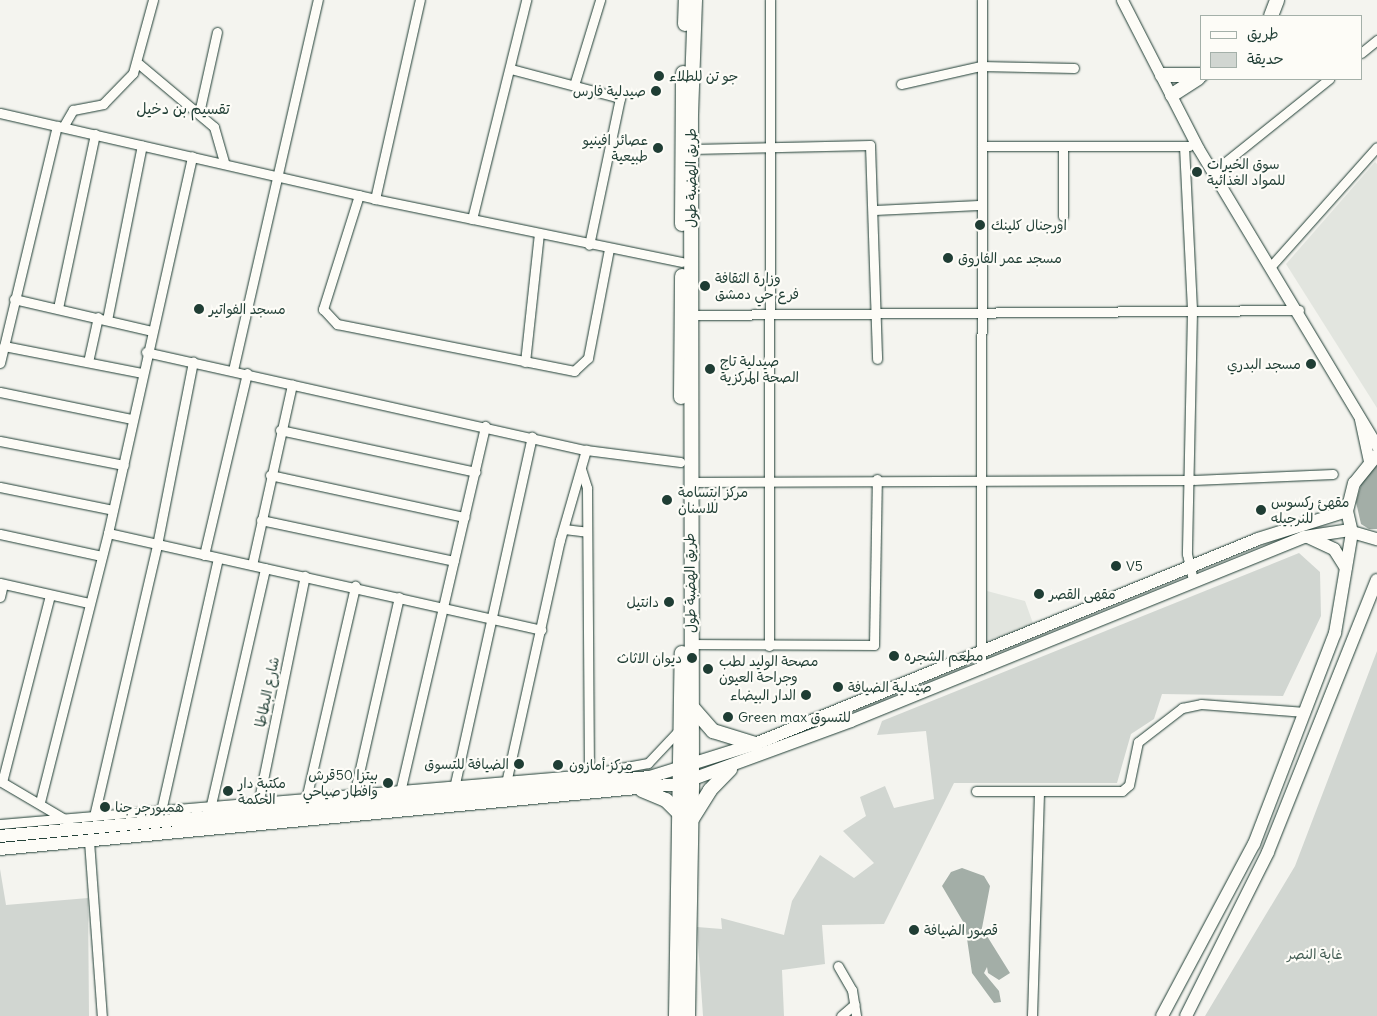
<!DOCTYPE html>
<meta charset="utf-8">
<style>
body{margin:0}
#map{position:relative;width:1377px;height:1016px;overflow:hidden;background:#f4f4ef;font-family:Delius,"Playpen Sans Arabic",sans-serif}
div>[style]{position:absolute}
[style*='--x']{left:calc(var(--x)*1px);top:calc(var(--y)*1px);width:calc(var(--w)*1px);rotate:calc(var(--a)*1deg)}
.built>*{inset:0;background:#e2e5df}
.green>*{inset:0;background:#d1d6d1}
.water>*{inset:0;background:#a3aea7}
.roads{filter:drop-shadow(0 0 1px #1f3d34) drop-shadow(0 0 1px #1f3d34)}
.minor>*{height:9px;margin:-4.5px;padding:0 4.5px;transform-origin:4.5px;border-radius:4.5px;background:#fdfcf7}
.secondary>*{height:11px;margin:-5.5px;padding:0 5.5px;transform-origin:5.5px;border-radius:5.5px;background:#fdfcf7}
.primary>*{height:12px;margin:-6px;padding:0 6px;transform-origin:6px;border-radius:6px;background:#fdfcf7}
.trunk>*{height:14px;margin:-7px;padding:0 7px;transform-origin:7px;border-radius:7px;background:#fdfcf7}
.dots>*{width:14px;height:14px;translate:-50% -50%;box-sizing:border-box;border:2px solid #fdfcf7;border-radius:50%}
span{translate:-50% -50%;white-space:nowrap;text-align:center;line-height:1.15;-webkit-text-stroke:4.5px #fdfcf7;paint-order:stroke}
.poi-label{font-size:14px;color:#1f3d34}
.left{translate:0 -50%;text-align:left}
.right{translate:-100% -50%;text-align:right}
.street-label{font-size:14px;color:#1f3d34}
.park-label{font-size:14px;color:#435c53}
.neighbourhood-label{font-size:15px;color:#1f3d34}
.legend{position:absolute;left:1200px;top:15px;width:162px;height:65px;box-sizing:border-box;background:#fdfcf7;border:1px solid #a4b0a9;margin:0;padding:6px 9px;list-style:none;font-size:15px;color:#1f3d34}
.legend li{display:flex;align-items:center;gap:10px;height:25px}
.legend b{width:25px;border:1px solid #a4b0a9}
</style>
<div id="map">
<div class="built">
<i style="clip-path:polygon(1375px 162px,1377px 164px,1377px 408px,1286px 264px)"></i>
<i style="clip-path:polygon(987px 591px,1025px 601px,1034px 626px,984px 642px)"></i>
</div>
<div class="green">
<i style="clip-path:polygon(1299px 553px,1320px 572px,1321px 616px,1283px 696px,1162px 694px,1154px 719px,1131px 734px,1117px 783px,954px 783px,884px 924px,822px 925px,825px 964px,782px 970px,784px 1016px,703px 1016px,697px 927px,722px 929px,721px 918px,784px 935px,792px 901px,820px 855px,854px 878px,874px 863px,843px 831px,866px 816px,860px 797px,885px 786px,894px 808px,934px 799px,926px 731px,877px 735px,882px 721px)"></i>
<i style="clip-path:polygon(1377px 651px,1377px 1016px,1205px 1016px,1295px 866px)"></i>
<i style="clip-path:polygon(0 869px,6px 905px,88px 898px,89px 1016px,0 1016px)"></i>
</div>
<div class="water">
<i style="clip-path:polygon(1377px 463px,1377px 529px,1369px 529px,1361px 524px,1356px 502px,1363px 478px)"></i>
<i style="clip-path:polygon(962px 868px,984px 876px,990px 886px,982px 928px,1010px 973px,999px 980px,988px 973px,987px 967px,984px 973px,999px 991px,1001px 1002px,994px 1003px,972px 973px,965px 925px,942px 886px,951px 872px)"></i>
</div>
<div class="roads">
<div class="minor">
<i style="--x:1361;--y:53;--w:21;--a:-39"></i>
<i style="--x:139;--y:64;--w:98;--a:40"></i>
<i style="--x:214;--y:127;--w:37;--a:74"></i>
<i style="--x:511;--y:69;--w:113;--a:14.9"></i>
<i style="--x:620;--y:98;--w:150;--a:101.9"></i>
<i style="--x:575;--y:82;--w:86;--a:-73"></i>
<i style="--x:901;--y:84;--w:82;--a:-12.7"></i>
<i style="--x:981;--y:66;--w:93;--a:1.2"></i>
<i style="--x:0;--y:113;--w:385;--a:12.9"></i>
<i style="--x:375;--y:199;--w:313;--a:11.6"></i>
<i style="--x:199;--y:113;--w:83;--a:-77.5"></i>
<i style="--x:63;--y:127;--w:20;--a:-60"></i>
<i style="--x:73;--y:110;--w:31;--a:-11"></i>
<i style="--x:103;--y:104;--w:43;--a:-45.9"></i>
<i style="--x:133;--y:73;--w:76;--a:-74.7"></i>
<i style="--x:982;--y:146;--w:207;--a:0"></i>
<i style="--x:1184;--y:146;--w:165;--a:87.2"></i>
<i style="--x:1192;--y:311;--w:243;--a:91.2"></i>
<i style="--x:1187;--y:554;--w:26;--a:77"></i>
<i style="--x:1063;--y:147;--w:69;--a:90"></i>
<i style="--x:692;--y:149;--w:178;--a:-1.3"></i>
<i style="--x:870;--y:145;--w:214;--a:88.1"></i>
<i style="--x:1213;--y:172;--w:149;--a:-38.7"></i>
<i style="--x:359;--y:195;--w:120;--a:107.5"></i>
<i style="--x:323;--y:309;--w:21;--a:47"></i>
<i style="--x:337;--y:324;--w:242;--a:11.2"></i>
<i style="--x:574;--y:371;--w:19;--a:-43"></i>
<i style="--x:588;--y:358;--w:111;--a:-79.1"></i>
<i style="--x:375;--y:199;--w:204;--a:-77.3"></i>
<i style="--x:874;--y:210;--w:105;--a:-2.7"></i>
<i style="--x:472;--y:219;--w:226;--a:-76.1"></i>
<i style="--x:1271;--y:266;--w:159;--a:-48.3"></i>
<i style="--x:14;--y:299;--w:141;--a:13.1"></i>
<i style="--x:58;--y:308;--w:178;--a:-78"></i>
<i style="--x:691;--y:315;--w:608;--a:-0.47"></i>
<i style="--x:107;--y:320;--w:178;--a:-78.7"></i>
<i style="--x:4;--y:346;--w:140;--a:11.1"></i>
<i style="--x:146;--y:352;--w:451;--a:12.6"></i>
<i style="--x:586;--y:450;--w:95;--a:7.3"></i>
<i style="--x:88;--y:362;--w:46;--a:-77.5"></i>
<i style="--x:525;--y:362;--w:129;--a:-83.8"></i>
<i style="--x:0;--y:363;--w:244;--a:-76.5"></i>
<i style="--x:233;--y:370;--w:380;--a:-77.1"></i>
<i style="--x:0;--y:392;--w:135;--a:11.6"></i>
<i style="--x:280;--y:430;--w:200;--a:12.1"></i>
<i style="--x:0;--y:441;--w:126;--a:11"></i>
<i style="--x:581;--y:469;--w:20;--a:72"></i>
<i style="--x:587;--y:488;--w:291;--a:89.6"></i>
<i style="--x:270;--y:475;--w:199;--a:12.2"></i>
<i style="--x:689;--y:482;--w:502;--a:-0.23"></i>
<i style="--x:1191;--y:480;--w:142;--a:-2.4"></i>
<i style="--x:0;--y:487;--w:115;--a:11.5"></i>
<i style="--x:261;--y:520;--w:197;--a:12"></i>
<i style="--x:564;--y:529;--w:23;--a:7"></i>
<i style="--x:108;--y:533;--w:444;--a:12.6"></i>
<i style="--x:0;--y:534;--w:104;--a:12.2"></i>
<i style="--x:204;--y:555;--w:187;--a:-76.7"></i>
<i style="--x:252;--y:565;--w:185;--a:-77.5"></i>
<i style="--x:0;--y:583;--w:91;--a:12.7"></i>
<i style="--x:0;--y:597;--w:13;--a:-77"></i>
<i style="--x:691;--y:644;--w:183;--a:0.3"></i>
<i style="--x:874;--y:645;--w:166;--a:-89"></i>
<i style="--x:769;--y:646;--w:646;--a:-89.91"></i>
<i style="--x:981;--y:669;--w:669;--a:-89.91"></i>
<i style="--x:0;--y:781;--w:79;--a:30.5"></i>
<i style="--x:2;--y:782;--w:193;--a:-75.6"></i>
<i style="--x:506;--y:783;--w:249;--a:-77.5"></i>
<i style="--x:560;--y:540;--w:94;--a:-73.9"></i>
<i style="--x:454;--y:788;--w:360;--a:-77.5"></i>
<i style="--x:976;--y:791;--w:146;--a:0"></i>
<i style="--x:1122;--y:791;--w:9;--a:-41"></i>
<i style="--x:1129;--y:785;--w:44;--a:-78.2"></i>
<i style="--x:1138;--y:742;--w:56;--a:-37.7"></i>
<i style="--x:1182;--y:708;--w:19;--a:-12"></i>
<i style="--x:1201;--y:704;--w:104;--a:4.4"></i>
<i style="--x:400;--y:792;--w:376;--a:-76.9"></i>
<i style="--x:354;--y:795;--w:203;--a:-77.2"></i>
<i style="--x:306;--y:799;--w:219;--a:-77"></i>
<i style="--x:40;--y:802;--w:277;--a:-75.8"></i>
<i style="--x:108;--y:533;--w:386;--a:-77.4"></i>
<i style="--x:210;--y:809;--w:247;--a:-77.1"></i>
<i style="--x:257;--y:809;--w:238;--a:-78.4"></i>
<i style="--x:161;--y:811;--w:258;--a:-77.3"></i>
<i style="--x:94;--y:816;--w:278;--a:-76.9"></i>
<i style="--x:157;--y:545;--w:187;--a:-78.9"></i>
<i style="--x:0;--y:824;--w:590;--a:-4.86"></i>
<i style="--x:588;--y:774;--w:61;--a:-10.4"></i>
<i style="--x:648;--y:763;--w:47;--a:-46.7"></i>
<i style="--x:89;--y:841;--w:175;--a:85.8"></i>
<i style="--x:838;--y:966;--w:28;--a:60"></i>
<i style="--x:852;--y:990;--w:26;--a:81"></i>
<i style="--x:841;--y:1016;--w:18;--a:-41"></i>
<i style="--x:1032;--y:1016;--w:224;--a:-88.2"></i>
</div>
<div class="secondary">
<i style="--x:1122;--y:0;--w:166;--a:62.8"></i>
<i style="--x:1198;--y:148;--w:348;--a:59"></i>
<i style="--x:1360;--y:419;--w:43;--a:77.9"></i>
</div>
<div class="primary">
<i style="--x:1377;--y:455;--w:36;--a:129"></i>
<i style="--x:1354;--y:483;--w:29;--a:104"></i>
<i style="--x:1347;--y:511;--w:22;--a:77"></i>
<i style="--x:1352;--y:532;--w:26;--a:16"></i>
<i style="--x:1308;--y:537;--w:29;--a:25"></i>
<i style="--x:1334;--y:549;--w:22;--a:58"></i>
<i style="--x:0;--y:836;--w:653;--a:-5.19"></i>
<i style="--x:650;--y:777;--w:110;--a:-17.4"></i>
<i style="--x:755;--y:744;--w:543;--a:-22.17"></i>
<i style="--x:1258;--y:539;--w:93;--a:-17.5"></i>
<i style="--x:0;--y:849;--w:682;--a:-5.47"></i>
<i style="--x:679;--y:784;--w:183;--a:-20.1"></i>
<i style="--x:851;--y:721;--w:489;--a:-22.1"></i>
<i style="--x:1304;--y:537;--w:47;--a:-8.7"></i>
<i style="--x:1162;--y:1016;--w:195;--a:-61.9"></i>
<i style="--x:1254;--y:844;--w:226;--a:-69"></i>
<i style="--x:1335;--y:633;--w:102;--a:-80.4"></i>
<i style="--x:1186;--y:1016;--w:183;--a:-63.4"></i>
<i style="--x:1268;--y:852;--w:293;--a:-68.2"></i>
</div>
<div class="trunk">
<i style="--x:1271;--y:16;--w:17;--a:-69"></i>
<i style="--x:685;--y:24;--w:24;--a:-88"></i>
<i style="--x:1162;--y:75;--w:39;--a:0"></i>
<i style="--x:1172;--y:95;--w:31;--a:-33"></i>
<i style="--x:682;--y:224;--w:151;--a:-89.6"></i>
<i style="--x:681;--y:397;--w:121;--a:-89.5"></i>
<i style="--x:692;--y:707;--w:32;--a:49"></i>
<i style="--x:713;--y:731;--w:44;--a:17.2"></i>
<i style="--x:642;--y:790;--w:26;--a:23"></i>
<i style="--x:666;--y:800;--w:17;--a:45"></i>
<i style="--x:692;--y:819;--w:34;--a:-58"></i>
<i style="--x:710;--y:790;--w:29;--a:-46"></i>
<i style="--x:676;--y:1016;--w:363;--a:-89.1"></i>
<i style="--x:688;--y:1016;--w:236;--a:-89"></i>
<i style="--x:692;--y:780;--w:665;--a:-90.09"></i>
<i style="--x:691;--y:115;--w:115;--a:-88"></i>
</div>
</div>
<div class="dots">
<i style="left:659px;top:76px;background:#1f3d34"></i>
<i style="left:656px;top:91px;background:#1f3d34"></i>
<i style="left:658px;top:148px;background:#1f3d34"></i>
<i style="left:1197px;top:172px;background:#1f3d34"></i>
<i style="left:980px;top:225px;background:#1f3d34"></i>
<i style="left:948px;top:258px;background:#1f3d34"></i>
<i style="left:705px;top:286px;background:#1f3d34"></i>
<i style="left:199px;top:309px;background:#1f3d34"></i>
<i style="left:1311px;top:364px;background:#1f3d34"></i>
<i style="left:710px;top:369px;background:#1f3d34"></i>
<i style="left:667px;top:500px;background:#1f3d34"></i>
<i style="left:1261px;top:510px;background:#1f3d34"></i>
<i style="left:1116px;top:566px;background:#1f3d34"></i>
<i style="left:1039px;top:594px;background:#1f3d34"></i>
<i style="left:669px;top:602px;background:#1f3d34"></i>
<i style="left:894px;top:656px;background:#1f3d34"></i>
<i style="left:692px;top:658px;background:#1f3d34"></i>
<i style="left:708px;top:669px;background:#1f3d34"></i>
<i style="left:838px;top:687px;background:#1f3d34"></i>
<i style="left:806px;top:695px;background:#1f3d34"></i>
<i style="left:728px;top:717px;background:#1f3d34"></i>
<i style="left:519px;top:764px;background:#1f3d34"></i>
<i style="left:558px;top:765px;background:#1f3d34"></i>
<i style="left:388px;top:783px;background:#1f3d34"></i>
<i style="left:228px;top:791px;background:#1f3d34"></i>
<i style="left:105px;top:807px;background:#1f3d34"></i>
<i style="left:914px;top:930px;background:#1f3d34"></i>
</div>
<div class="poi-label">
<span class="left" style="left:669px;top:76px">جو تن للطلاء</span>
<span class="right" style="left:646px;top:91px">صيدلية فارس</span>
<span class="right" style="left:648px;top:148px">عصائر افينيو<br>طبيعية</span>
<span class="left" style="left:1207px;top:172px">سوق الخيرات<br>للمواد الغذائية</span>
<span class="left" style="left:991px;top:225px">اورجنال كلينك</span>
<span class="left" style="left:958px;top:258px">مسجد عمر الفاروق</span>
<span class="left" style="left:715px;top:286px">وزارة الثقافة<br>فرع حي دمشق</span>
<span class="left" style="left:209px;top:309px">مسجد الفواتير</span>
<span class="left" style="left:720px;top:369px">صيدلية تاج<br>الصحة المركزية</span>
<span class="right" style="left:1301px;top:364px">مسجد البدري</span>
<span class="left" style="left:678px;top:500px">مركز ابتسامة<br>للاسنان</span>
<span class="left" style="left:1271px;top:510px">مقهئ ركسوس<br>للنرجيله</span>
<span class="left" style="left:1126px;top:566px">V5</span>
<span class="left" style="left:1049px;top:594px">مقهى القصر</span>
<span class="right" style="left:659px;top:602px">دانتيل</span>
<span class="left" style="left:904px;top:656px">مطعم الشجره</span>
<span class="right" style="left:682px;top:658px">ديوان الاثاث</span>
<span class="left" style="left:719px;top:669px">مصحة الوليد لطب<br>وجراحة العيون</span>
<span class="left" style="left:848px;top:687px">صيدلية الضيافة</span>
<span class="right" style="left:796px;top:695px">الدار البيضاء</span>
<span class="left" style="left:738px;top:717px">Green max للتسوق</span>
<span class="right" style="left:509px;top:764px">الضيافة للتسوق</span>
<span class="left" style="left:569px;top:765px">مركز أمازون</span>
<span class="right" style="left:378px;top:783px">بيتزا 50قرش<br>وافطار صياحي</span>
<span class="left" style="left:238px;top:791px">مكتبة دار<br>الحكمة</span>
<span class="left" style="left:115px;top:807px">همبورجر جنا</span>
<span class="left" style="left:924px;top:930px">قصور الضيافة</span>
</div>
<div class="street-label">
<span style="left:691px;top:178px;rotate:-90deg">طريق الهضبة طول</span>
<span style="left:690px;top:583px;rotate:-91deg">طريق الهضبة طول</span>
<span style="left:267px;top:692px;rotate:-78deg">شارع البطاطا</span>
</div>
<div class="park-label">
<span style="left:1315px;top:954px">غابة النصر</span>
</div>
<div class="neighbourhood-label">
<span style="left:183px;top:109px">تقسيم بن دخيل</span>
</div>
<ul class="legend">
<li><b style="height:6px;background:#fdfcf7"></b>طريق</li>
<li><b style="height:14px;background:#d1d6d1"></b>حديقة</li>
</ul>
</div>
